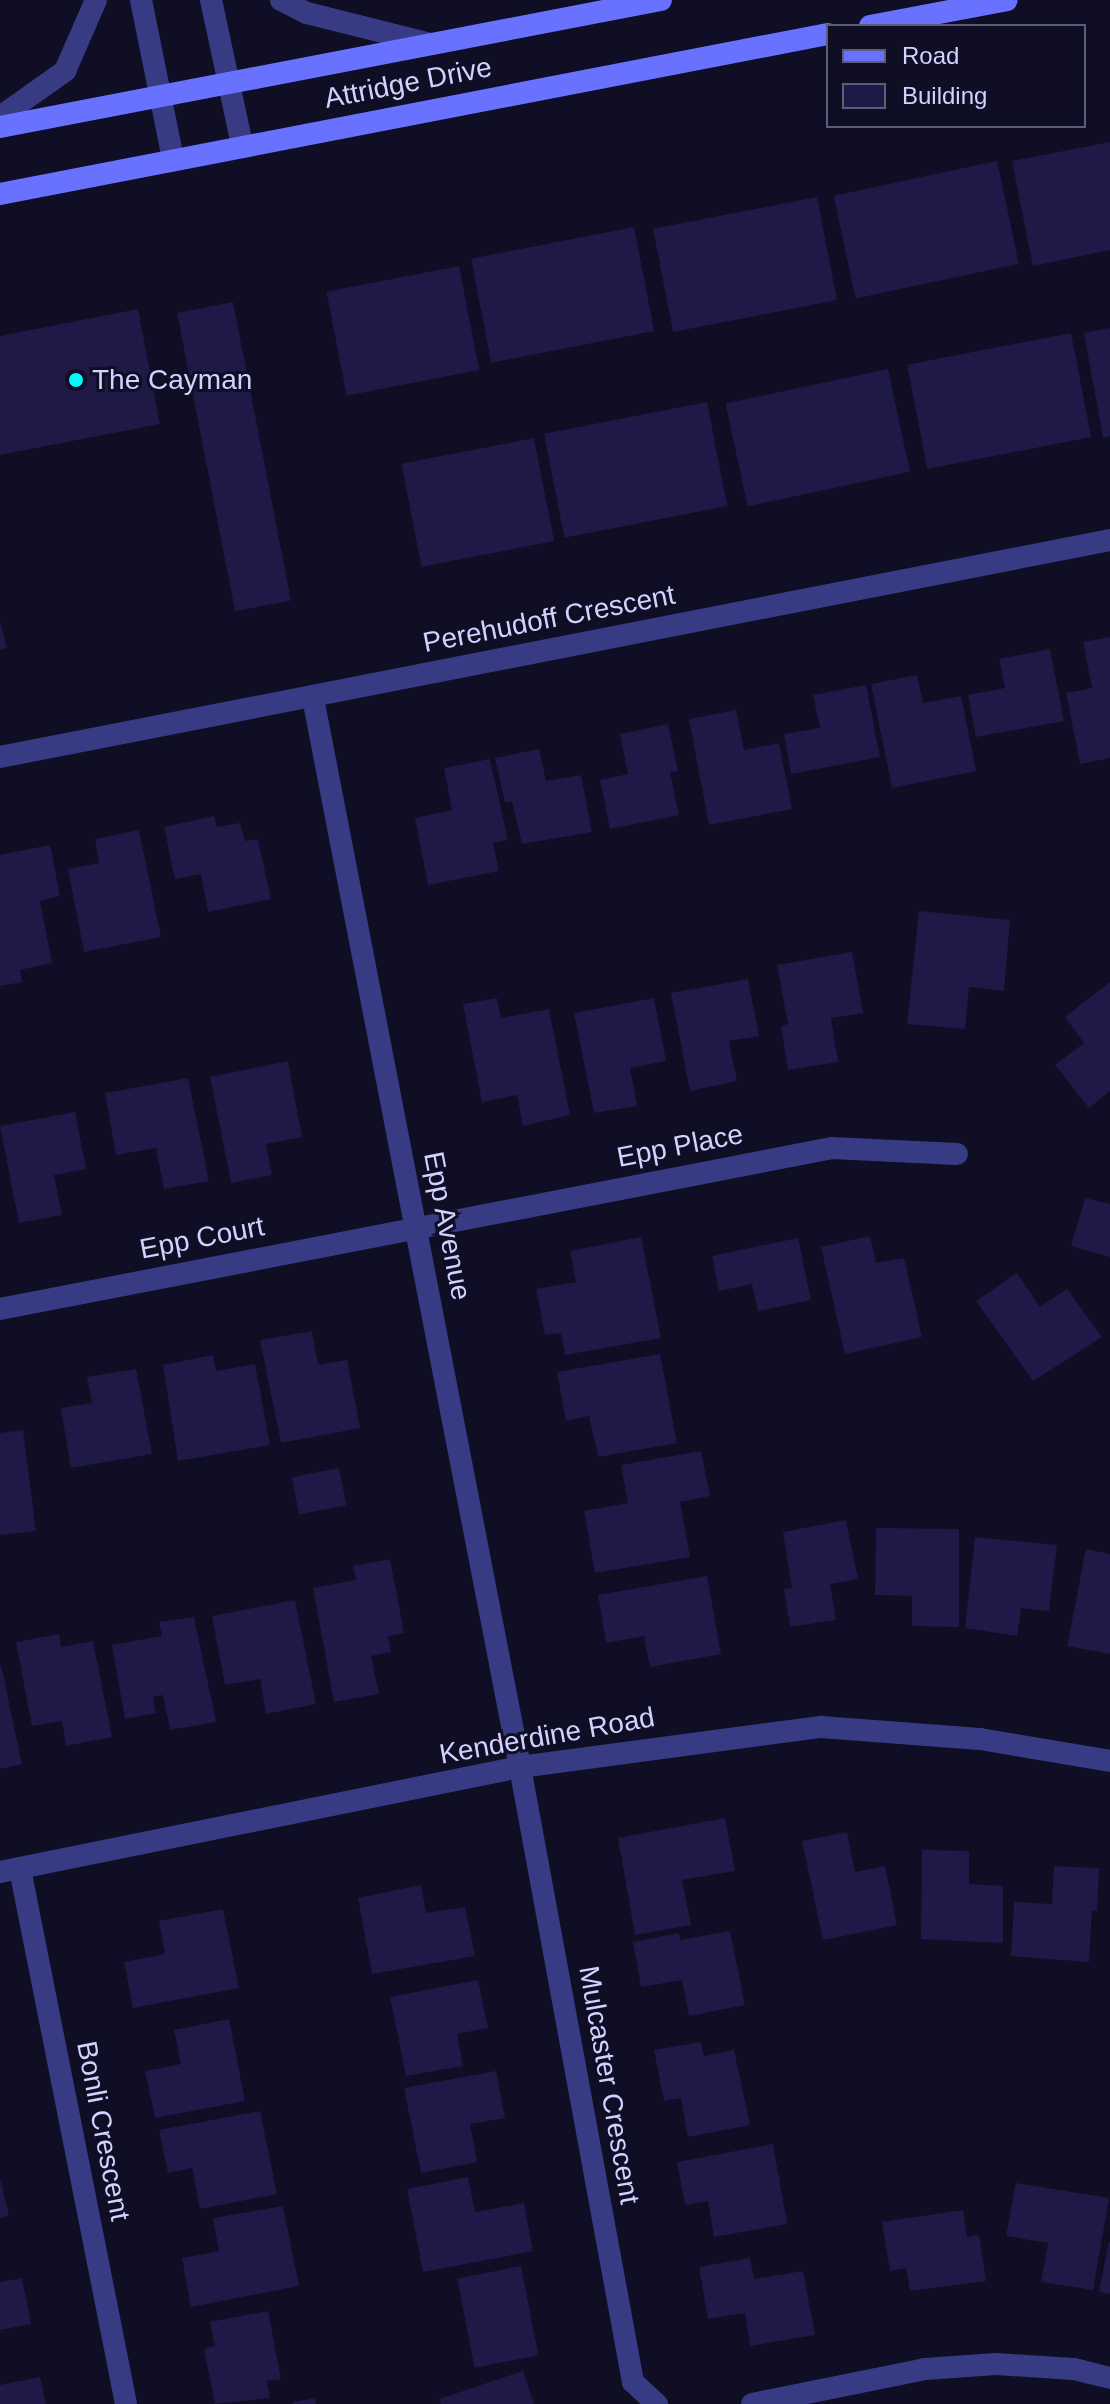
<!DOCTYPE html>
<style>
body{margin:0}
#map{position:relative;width:1110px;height:2404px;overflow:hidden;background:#0f0e24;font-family:Helvetica,sans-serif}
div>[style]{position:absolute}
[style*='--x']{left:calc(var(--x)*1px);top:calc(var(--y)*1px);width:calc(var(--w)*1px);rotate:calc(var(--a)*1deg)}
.building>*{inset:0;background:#1e1946;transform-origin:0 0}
.service>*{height:22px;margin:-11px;padding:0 11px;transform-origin:11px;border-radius:11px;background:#373b84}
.minor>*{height:22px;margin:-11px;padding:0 11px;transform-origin:11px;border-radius:11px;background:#373b84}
.tertiary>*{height:22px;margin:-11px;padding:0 11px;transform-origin:11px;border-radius:11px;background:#373b84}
.secondary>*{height:22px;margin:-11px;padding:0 11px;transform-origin:11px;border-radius:11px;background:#6872ff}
.dots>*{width:22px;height:22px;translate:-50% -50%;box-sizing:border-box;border:4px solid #0f0e24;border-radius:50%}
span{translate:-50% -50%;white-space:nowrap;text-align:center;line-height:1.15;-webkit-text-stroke:6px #0f0e24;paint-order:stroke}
.street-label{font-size:28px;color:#d2d1ff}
.poi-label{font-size:28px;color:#d2d1ff}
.left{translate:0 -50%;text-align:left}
.legend{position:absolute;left:826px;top:24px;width:260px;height:104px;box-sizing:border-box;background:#0f0e24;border:2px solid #5d5c7c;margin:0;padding:10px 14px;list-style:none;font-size:24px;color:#d2d1ff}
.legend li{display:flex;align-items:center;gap:16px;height:40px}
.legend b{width:40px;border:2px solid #5d5c7c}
</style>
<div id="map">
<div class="building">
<i style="clip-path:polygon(1110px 142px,1110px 250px,1033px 266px,1012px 161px)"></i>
<i style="left:997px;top:161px;width:105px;height:167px;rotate:78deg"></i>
<i style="left:817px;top:197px;width:105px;height:167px;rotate:79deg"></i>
<i style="left:634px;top:227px;width:106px;height:166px;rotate:79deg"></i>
<i style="left:459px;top:266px;width:106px;height:135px;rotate:79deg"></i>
<i style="left:233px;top:302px;width:304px;height:57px;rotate:79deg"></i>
<i style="clip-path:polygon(138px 309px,160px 424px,0 455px,0 336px)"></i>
<i style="clip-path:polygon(1110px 328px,1110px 436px,1103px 438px,1084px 333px)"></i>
<i style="left:1071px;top:333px;width:106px;height:167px;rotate:79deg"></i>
<i style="left:888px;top:369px;width:105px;height:166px;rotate:78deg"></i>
<i style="left:707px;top:402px;width:106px;height:166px;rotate:79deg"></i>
<i style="left:534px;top:438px;width:105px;height:135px;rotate:79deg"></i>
<i style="clip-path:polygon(0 621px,7px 648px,0 650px)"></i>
<i style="clip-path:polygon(1110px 637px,1110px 758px,1080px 764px,1066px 693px,1092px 688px,1083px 642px)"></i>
<i style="clip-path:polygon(1050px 649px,1064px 721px,976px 737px,968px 695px,1005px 688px,999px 659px)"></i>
<i style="clip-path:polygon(917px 675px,923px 703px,961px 696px,976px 771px,892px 788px,871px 684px)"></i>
<i style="clip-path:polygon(866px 685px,880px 757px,791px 774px,784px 734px,820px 728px,813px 695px)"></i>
<i style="clip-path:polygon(736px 710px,744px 750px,779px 743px,792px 809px,709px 825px,689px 719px)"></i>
<i style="clip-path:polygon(668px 724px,678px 771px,670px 772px,679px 815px,610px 829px,600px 780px,628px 774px,620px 734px)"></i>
<i style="clip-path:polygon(539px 749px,546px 781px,581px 775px,592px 832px,522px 844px,512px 801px,505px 803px,495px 758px)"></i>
<i style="clip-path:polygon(490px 759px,508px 840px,493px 843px,499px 871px,428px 885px,415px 818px,452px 810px,444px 768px)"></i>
<i style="clip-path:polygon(214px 816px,217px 827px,240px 823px,245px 841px,258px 839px,271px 899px,208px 912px,201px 874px,175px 879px,164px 827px)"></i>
<i style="clip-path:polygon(139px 830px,161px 937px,84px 952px,68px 869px,99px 863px,95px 839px)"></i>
<i style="clip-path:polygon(50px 845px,60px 896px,40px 901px,52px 963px,20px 970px,22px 982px,0 986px,0 855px)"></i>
<i style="clip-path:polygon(919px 911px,1010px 920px,1004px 991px,969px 987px,965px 1029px,907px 1024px)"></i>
<i style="clip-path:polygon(852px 952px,863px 1013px,831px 1018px,838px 1062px,788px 1070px,781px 1026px,788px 1024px,777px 965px)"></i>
<i style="clip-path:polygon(748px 979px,759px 1036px,729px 1041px,737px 1081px,690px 1091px,671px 993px)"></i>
<i style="clip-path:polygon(1110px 982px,1110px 1091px,1089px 1108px,1055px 1065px,1084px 1043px,1065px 1017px)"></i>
<i style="clip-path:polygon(497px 998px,501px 1018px,549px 1009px,570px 1115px,523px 1126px,517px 1095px,482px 1102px,463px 1004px)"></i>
<i style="clip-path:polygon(654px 998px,666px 1061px,630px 1068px,637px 1106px,594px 1113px,574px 1013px)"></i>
<i style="clip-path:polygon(288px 1061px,302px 1137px,266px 1144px,272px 1175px,231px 1183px,210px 1077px)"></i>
<i style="clip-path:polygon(188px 1078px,209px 1181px,164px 1189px,156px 1148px,116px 1155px,105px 1093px)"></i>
<i style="clip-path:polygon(75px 1112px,86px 1169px,54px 1175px,62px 1215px,19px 1223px,0 1126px)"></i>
<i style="clip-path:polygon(1085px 1198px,1110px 1204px,1110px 1257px,1071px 1246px)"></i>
<i style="clip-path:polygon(870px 1236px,876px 1263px,904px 1258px,922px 1337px,845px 1354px,821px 1247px)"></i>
<i style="clip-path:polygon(641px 1237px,661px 1338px,565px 1355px,561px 1333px,545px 1335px,536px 1289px,576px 1282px,570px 1251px)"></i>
<i style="clip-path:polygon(798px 1238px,811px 1300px,758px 1311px,752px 1284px,719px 1291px,712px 1256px)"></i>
<i style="clip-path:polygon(1017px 1273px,1040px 1307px,1067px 1289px,1102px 1337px,1033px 1381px,976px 1301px)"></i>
<i style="clip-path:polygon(312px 1331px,318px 1365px,347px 1360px,360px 1428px,281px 1443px,260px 1340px)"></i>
<i style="clip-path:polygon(660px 1354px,677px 1443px,598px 1457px,589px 1416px,566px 1421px,557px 1372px)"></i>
<i style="clip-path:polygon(213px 1355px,216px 1371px,255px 1364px,270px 1445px,178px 1461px,163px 1365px)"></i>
<i style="clip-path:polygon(136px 1369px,152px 1454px,71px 1468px,61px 1408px,92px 1403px,87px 1377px)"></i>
<i style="clip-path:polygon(23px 1430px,36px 1531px,0 1535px,0 1433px)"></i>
<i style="clip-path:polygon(701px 1451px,710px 1496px,680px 1502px,690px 1557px,595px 1573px,584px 1511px,628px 1503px,621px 1465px)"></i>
<i style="left:339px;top:1468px;width:38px;height:48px;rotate:79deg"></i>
<i style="clip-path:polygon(846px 1520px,858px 1579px,830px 1584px,836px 1620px,790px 1627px,784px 1589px,792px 1588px,783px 1532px)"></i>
<i style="clip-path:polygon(876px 1528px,959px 1529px,959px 1627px,912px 1626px,912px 1596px,875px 1595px)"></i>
<i style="clip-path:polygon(975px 1537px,1057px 1545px,1049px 1611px,1021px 1608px,1017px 1636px,965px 1628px)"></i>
<i style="clip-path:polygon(1086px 1549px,1110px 1554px,1110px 1654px,1067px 1646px)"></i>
<i style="clip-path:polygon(390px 1559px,404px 1633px,388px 1636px,391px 1652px,371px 1656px,379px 1694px,334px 1702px,313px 1588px,356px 1580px,353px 1566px)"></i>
<i style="clip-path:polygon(707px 1576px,721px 1654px,650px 1667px,644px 1636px,606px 1643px,598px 1595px)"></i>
<i style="clip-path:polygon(295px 1600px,316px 1704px,266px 1714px,260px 1679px,225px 1685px,212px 1616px)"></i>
<i style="clip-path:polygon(194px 1617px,216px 1722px,170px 1730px,163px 1695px,153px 1697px,156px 1713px,125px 1719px,112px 1645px,162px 1636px,159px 1622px)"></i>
<i style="clip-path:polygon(59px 1634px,61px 1647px,93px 1641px,112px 1737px,66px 1746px,62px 1721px,32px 1726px,16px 1642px)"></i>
<i style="clip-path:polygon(1px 1665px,22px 1764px,0 1769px,0 1666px)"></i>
<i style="clip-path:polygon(725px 1818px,735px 1871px,682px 1880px,691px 1925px,635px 1935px,618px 1838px)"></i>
<i style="clip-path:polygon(847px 1832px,855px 1872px,885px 1866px,897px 1925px,823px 1940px,802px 1841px)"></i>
<i style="clip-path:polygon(922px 1850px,969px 1851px,969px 1884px,1003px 1886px,1003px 1943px,921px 1939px)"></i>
<i style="clip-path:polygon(1054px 1866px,1099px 1868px,1097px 1911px,1092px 1910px,1089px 1962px,1011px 1956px,1014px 1902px,1052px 1904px)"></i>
<i style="clip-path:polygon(421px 1885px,426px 1913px,465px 1907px,475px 1956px,372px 1974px,358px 1898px)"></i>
<i style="clip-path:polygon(223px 1909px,239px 1988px,133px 2008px,124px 1962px,165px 1954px,159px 1921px)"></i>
<i style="clip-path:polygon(730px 1931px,745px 2005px,689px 2016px,682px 1980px,641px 1987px,633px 1942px,679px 1933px,680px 1940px)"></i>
<i style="clip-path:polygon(478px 1980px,488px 2028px,457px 2034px,463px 2066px,406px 2076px,390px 1997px)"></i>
<i style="clip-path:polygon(229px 2019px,245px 2101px,155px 2118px,145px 2071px,181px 2064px,174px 2030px)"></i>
<i style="clip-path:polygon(701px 2042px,704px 2056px,734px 2050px,750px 2125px,688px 2137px,681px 2098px,664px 2101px,654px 2050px)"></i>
<i style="clip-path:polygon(496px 2071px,505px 2118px,470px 2124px,477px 2162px,421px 2173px,404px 2088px)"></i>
<i style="clip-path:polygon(260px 2111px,277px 2194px,200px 2209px,192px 2168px,168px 2173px,159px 2130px)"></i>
<i style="clip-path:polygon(773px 2144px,787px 2224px,714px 2237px,708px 2201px,685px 2205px,677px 2162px)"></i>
<i style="clip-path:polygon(468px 2177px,475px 2212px,524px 2203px,533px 2251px,423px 2272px,407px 2189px)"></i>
<i style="clip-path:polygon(0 2178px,9px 2216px,0 2218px)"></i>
<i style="clip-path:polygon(1016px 2183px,1109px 2198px,1093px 2290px,1041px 2282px,1048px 2243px,1006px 2236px)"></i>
<i style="clip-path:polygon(283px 2206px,299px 2286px,191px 2307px,182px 2258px,219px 2251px,213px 2218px)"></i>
<i style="clip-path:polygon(963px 2210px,967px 2237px,979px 2235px,986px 2281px,910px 2291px,906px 2268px,890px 2271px,882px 2222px)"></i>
<i style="clip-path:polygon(1109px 2242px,1110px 2243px,1110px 2294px,1099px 2292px)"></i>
<i style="clip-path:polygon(750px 2258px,754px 2279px,803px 2271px,815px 2335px,750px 2346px,745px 2313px,708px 2319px,699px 2267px)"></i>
<i style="left:521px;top:2266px;width:91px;height:65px;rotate:79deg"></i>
<i style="clip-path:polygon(22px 2278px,31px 2324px,0 2330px,0 2282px)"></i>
<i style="clip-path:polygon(268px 2311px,281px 2379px,267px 2381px,270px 2398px,215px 2404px,204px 2349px,215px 2346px,210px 2322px)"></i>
<i style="clip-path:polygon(523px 2371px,534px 2404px,441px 2404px,439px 2399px)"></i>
<i style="clip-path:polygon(40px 2377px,46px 2404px,0 2404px,0 2385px)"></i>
<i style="clip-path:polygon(315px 2398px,316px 2404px,293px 2404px,293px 2402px)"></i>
</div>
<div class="service">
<i style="--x:141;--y:0;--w:162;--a:78.6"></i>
<i style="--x:211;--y:0;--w:148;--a:77.9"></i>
<i style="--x:281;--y:0;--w:29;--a:27"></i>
<i style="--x:307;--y:13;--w:127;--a:14.1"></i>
<i style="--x:0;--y:117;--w:80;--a:-35.3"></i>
<i style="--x:65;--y:71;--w:77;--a:-66.4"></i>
</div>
<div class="minor">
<i style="--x:313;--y:698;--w:1089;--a:79.04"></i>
<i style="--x:520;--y:1767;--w:625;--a:79.59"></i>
<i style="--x:633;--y:2382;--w:33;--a:43"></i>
<i style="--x:0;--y:757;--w:1131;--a:-11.06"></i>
<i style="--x:0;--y:1309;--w:847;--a:-10.95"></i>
<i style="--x:832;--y:1148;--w:125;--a:2.7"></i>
<i style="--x:20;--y:1869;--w:545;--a:78.79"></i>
<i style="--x:752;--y:2404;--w:177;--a:-11.4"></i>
<i style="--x:925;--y:2369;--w:71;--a:-4"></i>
<i style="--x:996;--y:2364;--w:78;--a:3.7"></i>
<i style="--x:1074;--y:2369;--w:37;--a:14"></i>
</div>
<div class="tertiary">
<i style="--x:0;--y:1872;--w:530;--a:-11.42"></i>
<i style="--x:520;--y:1767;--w:304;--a:-7.6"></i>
<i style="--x:821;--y:1727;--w:159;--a:4.3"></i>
<i style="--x:980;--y:1739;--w:132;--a:9.6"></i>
</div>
<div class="secondary">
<i style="--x:870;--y:26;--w:139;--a:-10.7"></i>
<i style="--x:0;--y:127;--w:673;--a:-10.88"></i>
<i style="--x:0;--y:194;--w:843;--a:-10.94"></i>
</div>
<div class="dots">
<i style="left:76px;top:380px;background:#00f9fc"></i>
</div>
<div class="street-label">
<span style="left:408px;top:83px;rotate:-11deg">Attridge Drive</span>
<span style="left:549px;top:619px;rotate:-11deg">Perehudoff Crescent</span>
<span style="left:680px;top:1146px;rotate:-11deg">Epp Place</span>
<span style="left:447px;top:1226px;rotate:79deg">Epp Avenue</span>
<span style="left:202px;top:1238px;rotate:-11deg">Epp Court</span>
<span style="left:547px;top:1736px;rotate:-10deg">Kenderdine Road</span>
<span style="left:609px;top:2085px;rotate:80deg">Mulcaster Crescent</span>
<span style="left:103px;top:2131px;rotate:79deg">Bonli Crescent</span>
</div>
<div class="poi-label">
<span class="left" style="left:92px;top:380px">The Cayman</span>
</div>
<ul class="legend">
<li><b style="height:10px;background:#6872ff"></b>Road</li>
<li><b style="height:22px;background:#1e1946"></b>Building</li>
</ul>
</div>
